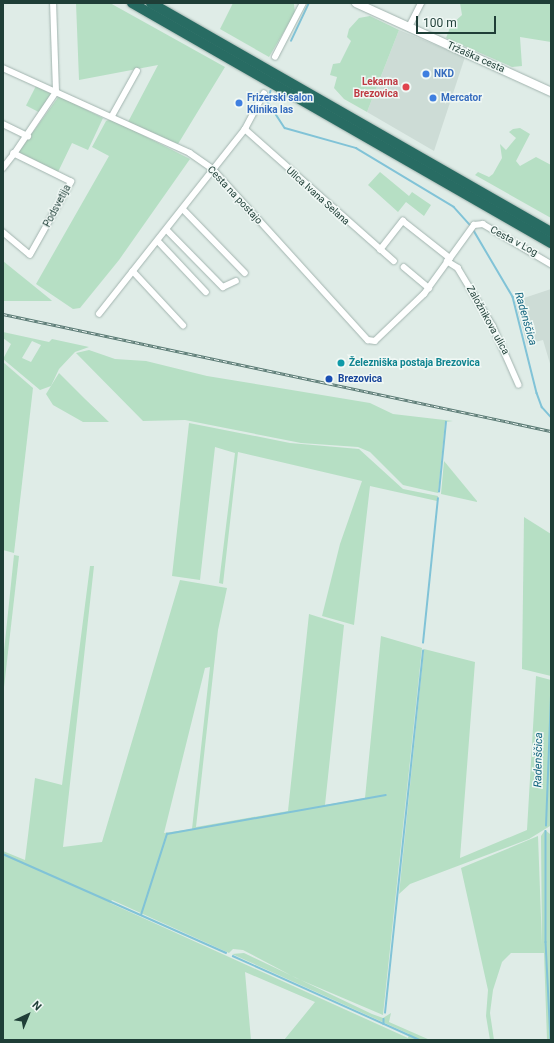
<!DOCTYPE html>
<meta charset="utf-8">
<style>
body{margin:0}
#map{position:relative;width:554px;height:1043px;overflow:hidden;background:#dfece7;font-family:Roboto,sans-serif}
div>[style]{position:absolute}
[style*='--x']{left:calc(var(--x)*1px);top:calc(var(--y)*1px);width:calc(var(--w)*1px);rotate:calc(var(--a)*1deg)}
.built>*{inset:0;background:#cddcd6}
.green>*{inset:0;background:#b6dfc4;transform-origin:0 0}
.stream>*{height:1.5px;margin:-0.75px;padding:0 0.75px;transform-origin:0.75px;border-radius:0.75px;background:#81c3d7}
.roads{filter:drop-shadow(0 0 1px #a2b4af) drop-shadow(0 0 1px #a2b4af)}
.minor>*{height:5.5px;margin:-2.75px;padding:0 2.75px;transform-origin:2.75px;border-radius:2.75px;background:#fff}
.secondary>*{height:8px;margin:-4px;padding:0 4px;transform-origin:4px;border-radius:4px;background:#fff}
.motorway>*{height:10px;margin:-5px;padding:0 5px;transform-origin:5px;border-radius:5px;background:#286c63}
.rail>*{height:3px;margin-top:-1.5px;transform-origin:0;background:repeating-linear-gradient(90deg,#f0f8f5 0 4.5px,#597973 0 9px);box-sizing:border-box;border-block:1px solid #597973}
.dots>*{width:11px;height:11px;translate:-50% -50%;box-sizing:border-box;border:2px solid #f0f8f5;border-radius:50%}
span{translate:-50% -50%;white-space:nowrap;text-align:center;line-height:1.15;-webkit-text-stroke:3px #f0f8f5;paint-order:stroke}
.street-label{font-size:10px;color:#1f3e37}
.shop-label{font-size:10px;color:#366cbe;font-weight:700}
.left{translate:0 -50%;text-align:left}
.health-label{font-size:10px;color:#be3a42;font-weight:700}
.right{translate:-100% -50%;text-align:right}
.culture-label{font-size:10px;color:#0d838f;font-weight:700}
.transit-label{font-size:10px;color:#164399;font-weight:700}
.water-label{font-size:11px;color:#13657f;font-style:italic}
.frame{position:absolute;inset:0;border:4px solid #1f3e37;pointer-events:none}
.north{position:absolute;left:8px;top:995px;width:40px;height:40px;-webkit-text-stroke:3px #f0f8f5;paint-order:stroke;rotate:44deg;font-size:11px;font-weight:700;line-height:16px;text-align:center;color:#1f3e37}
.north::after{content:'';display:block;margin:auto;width:14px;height:18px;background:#1f3e37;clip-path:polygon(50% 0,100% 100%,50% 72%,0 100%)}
.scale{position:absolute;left:416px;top:16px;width:80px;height:18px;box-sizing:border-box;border:2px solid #1f3e37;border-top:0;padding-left:5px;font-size:12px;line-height:14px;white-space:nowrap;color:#1f3e37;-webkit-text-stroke:3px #f0f8f5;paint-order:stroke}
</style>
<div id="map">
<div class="built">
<i style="clip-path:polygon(399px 30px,465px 57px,434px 151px,367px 112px)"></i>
<i style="clip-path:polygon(551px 289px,551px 367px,543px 340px,527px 344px,515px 301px)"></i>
</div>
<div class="green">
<i style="clip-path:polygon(76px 3px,110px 3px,225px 67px,178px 144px,128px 122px,158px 65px,79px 80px)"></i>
<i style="clip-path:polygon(233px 3px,294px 4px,295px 13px,269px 57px,220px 29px)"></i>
<i style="clip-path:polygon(460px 3px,551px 3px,551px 42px,520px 37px,522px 66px,512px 67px,446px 38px,451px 25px,462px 15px)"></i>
<i style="clip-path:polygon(370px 16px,399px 30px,367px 112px,344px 99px,334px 88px,337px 77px,330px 75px,333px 64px,340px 63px,351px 41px,347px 37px,349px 29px,359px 18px)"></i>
<i style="left:36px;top:86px;width:18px;height:22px;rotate:27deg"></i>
<i style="clip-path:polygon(59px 96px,103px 118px,88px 150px,72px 143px,58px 172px,17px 154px)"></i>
<i style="clip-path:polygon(111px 119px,190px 159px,119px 260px,80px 308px,73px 309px,36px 284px,109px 156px,92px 147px,106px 121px)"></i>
<i style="clip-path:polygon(513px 129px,520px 128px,530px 134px,516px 161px,520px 166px,536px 157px,551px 165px,551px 218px,475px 175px,478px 172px,489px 177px,493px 174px,502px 158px,500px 144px,506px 150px,516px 138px,509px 132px)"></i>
<i style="clip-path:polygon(380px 172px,409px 196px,412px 192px,431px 205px,424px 216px,406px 202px,398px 212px,368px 185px)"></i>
<i style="clip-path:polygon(3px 261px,50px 299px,52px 301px,3px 301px)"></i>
<i style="clip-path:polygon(evenodd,3px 332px,49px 342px,52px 339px,89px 347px,75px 352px,59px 369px,51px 386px,40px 390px,3px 359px,11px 344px,3px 338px,3px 332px,32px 341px,41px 345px,31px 362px,22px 358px,32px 341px)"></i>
<i style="clip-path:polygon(89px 350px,115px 359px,146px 361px,207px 376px,370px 403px,393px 414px,453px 421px,445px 422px,438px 493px,403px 485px,370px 452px,358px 447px,301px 443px,185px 420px,143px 421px,76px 353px)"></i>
<i style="clip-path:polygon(3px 362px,33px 388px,14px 553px,3px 550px)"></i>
<i style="clip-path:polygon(59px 373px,85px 399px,109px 422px,83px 422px,53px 405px,46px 394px)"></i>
<i style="clip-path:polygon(189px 423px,290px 443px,359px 449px,403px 489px,438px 496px,437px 501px,370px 486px,354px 625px,322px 616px,340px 544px,362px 481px,238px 452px,223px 584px,219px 583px,235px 453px,215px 447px,200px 580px,172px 576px)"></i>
<i style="clip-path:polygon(444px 461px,477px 501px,477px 502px,441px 494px)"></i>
<i style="clip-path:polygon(524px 517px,551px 534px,551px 676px,522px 669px)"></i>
<i style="clip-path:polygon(14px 555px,19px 556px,3px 696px,3px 661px)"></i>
<i style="clip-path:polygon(evenodd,90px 566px,94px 566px,63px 847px,102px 842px,180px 580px,227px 588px,218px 630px,196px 827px,288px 811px,309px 614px,344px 625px,325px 805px,365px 798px,381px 636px,422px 648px,383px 1015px,296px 978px,243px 950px,233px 949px,229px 953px,112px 900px,110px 903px,408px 1038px,409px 1034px,232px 954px,244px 953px,372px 1014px,383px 1018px,391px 1013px,389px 1022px,430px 1040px,284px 1040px,315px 1002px,245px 972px,251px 1040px,3px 1040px,3px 851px,25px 860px,35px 778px,62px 785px,90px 566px,210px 667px,192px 829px,164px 833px,205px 668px,210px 667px)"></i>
<i style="clip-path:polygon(424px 649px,475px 662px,460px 858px,527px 830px,536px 676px,551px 680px,550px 826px,529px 839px,410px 884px,399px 894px)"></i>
<i style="clip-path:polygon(545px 830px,550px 834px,551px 1040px,547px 1040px,544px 953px,511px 953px,502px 962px,493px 990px,490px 1013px,494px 1040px,490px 1040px,486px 1016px,488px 990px,461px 868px,538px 836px,542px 945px,541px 836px)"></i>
</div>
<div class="stream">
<i style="--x:291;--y:41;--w:42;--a:-64.7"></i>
<i style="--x:271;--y:91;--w:11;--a:105"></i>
<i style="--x:268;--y:102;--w:31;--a:57"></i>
<i style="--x:285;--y:128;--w:74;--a:15.7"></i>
<i style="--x:356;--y:148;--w:114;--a:31"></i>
<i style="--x:454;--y:207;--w:25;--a:48"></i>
<i style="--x:473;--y:229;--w:79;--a:59.5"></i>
<i style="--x:513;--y:297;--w:99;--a:76"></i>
<i style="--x:537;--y:393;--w:15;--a:70"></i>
<i style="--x:542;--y:407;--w:13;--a:48"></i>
<i style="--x:439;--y:492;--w:70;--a:-84.3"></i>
<i style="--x:423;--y:643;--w:145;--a:-84.1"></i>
<i style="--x:546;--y:826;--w:132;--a:-87.8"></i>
<i style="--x:546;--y:831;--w:111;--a:90"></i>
<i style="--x:546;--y:942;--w:98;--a:87.1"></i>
<i style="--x:3;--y:854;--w:244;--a:23.9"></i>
<i style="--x:141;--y:915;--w:85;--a:-72.2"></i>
<i style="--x:167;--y:834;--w:222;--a:-10.1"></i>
<i style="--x:233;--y:956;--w:205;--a:24.2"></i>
<i style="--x:385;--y:1013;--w:364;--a:-84"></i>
<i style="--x:384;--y:1019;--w:5;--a:90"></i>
</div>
<div class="roads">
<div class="minor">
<i style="--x:409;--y:27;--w:27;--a:-63"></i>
<i style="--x:275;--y:57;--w:61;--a:-62.6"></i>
<i style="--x:3;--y:68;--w:205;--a:24.4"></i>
<i style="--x:190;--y:153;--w:28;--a:35"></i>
<i style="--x:213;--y:169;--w:231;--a:47.8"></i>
<i style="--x:368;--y:340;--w:7;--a:8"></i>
<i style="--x:375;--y:341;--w:68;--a:-43.8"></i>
<i style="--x:424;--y:294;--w:85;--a:-54.1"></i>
<i style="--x:474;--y:225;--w:9;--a:-6"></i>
<i style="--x:483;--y:224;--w:79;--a:30.5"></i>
<i style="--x:112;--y:116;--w:51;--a:-60.9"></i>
<i style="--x:3;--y:124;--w:28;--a:26"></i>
<i style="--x:245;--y:129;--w:199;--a:41.5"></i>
<i style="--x:3;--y:168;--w:18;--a:-52"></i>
<i style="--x:183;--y:209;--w:89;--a:45.9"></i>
<i style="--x:167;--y:230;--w:80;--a:45.5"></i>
<i style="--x:223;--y:287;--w:14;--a:-25"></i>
<i style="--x:3;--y:232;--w:35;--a:40"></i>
<i style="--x:30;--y:255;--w:84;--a:-60.7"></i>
<i style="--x:71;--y:182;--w:64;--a:-153.8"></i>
<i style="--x:14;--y:154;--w:75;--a:-55.9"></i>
<i style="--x:56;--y:92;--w:89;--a:-91.9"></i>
<i style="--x:158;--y:241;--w:70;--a:46.7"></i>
<i style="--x:380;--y:250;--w:37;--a:-52"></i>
<i style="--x:403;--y:221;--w:60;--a:38.2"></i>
<i style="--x:447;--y:261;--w:13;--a:32"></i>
<i style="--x:458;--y:268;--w:68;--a:58.9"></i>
<i style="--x:493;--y:326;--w:64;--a:66.2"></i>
<i style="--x:404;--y:267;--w:33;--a:40"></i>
<i style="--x:133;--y:271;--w:74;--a:47.2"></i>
<i style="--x:99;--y:314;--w:236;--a:-51.7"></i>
<i style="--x:245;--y:129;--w:40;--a:-62"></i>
</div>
<div class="secondary">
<i style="--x:356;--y:3;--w:214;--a:24.5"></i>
</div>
<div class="motorway">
<i style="--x:132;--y:3;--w:483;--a:29.8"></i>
<i style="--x:151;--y:3;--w:461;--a:29.8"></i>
</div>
</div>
<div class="rail">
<i style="--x:3;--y:314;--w:560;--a:12.05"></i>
</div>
<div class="dots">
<i style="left:426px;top:74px;background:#3f7fe0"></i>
<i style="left:406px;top:87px;background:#e0444e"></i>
<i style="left:433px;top:98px;background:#3f7fe0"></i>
<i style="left:239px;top:103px;background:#3f7fe0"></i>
<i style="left:341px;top:363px;background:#0f9aa8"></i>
<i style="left:329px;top:379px;background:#1a4fb4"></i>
</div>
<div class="street-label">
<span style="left:476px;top:57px;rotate:24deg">Tržaška cesta</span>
<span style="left:235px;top:195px;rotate:47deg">Cesta na postajo</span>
<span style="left:318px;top:196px;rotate:42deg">Ulica Ivana Selana</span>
<span style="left:57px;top:206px;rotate:-62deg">Podsvetija</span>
<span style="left:514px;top:241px;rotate:28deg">Cesta v Log</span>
<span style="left:488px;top:320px;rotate:61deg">Založnikova ulica</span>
</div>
<div class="shop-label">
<span class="left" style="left:434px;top:74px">NKD</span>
<span class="left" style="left:247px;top:103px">Frizerski salon<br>Klinika las</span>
<span class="left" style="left:441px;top:98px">Mercator</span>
</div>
<div class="health-label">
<span class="right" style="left:398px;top:87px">Lekarna<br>Brezovica</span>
</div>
<div class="culture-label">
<span class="left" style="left:349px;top:363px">Železniška postaja Brezovica</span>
</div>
<div class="transit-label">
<span class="left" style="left:338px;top:379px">Brezovica</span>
</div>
<div class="water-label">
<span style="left:525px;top:319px;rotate:74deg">Radenščica</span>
<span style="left:539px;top:760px;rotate:-89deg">Radenščica</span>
</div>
<div class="frame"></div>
<div class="north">N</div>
<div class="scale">100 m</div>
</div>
